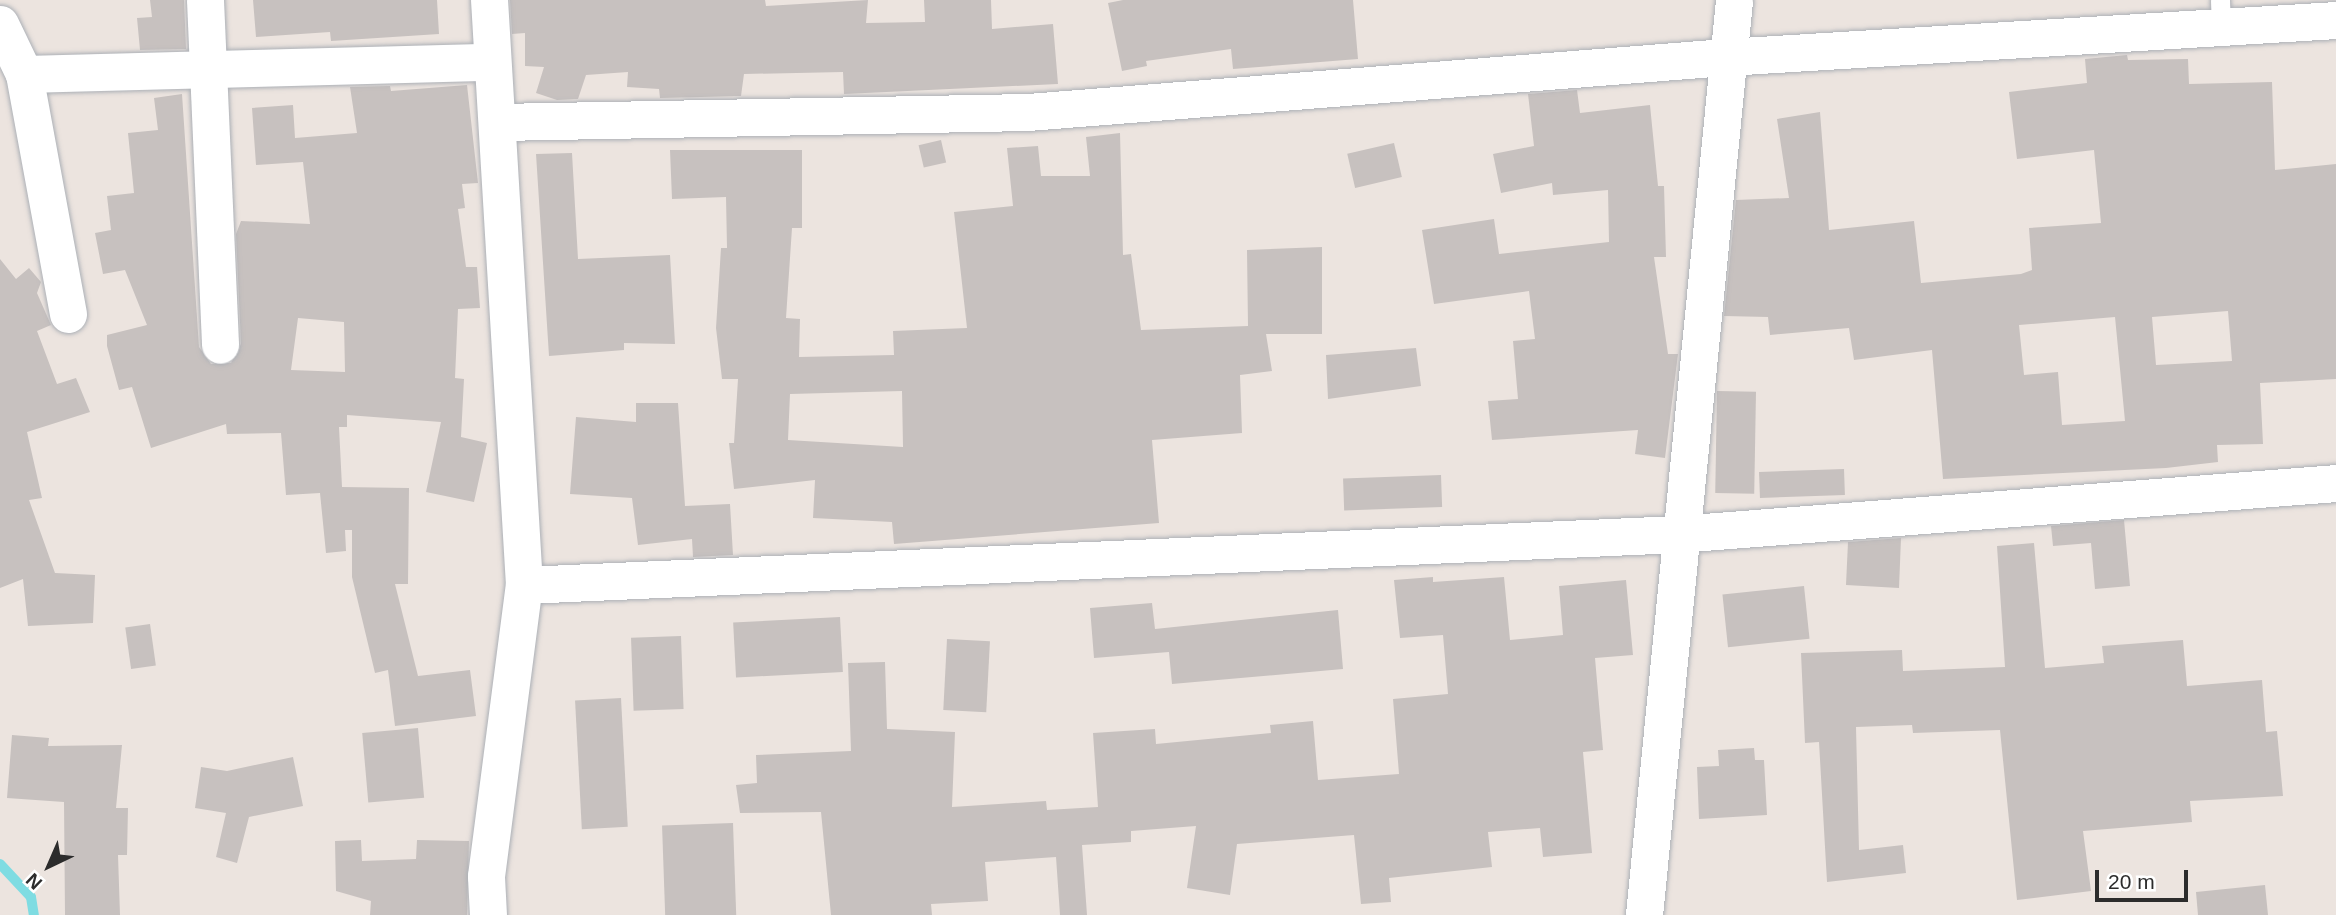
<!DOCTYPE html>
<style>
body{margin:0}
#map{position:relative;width:2336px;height:915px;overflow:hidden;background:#ece4df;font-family:Helvetica,sans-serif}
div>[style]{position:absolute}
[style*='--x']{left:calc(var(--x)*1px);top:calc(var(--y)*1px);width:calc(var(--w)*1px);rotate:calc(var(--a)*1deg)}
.stream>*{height:10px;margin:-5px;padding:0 5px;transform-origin:5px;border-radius:5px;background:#7fdce2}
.building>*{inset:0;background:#c7c1bf;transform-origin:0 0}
.roads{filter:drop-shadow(0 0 2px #acb0b6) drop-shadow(0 0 2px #acb0b6)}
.lane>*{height:19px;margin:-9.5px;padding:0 9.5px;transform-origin:9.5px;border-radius:9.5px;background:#fff}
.street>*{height:37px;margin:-18.5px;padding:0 18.5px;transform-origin:18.5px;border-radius:18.5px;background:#fff}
span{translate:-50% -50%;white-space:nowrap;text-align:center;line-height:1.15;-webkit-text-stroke:5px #fff;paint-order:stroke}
.north{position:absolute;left:14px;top:831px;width:70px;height:70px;-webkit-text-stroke:5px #fff;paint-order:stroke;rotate:224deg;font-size:19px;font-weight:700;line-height:28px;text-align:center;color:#2c2c2c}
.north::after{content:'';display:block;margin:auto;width:24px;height:32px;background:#2c2c2c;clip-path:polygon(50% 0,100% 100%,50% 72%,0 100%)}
.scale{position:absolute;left:2095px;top:870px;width:93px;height:32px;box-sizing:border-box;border:4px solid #2c2c2c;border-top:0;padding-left:9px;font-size:21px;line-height:24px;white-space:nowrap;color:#2c2c2c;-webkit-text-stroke:5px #fff;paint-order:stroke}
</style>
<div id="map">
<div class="stream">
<i style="--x:0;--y:864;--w:45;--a:46.8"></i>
<i style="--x:31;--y:897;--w:18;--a:81"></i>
</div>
<div class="building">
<i style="clip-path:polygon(150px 0,184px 0,186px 49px,140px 50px,137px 18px,152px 17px)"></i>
<i style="clip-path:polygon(253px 0,437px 0,439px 34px,331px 41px,330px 32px,256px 37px)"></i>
<i style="clip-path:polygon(510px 0,765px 0,766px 6px,868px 0,866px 23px,925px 22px,924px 0,991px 0,992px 29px,1053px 24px,1058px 84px,844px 94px,843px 72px,744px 74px,741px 96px,660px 98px,659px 89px,627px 87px,628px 72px,586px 75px,578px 99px,557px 100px,536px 93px,544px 67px,525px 66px,525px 33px,512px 34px)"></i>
<i style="clip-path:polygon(1123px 0,1353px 0,1358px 59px,1233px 69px,1231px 49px,1146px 61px,1147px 66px,1122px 71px,1108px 3px)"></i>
<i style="clip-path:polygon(evenodd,2127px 55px,2128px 60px,2188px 59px,2189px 84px,2272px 82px,2275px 170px,2336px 164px,2336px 379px,2260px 383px,2263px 444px,2217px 445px,2218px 462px,2166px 468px,1943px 479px,1932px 350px,1854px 360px,1849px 328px,1770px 335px,1768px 317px,1724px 316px,1736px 200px,1789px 198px,1777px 119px,1820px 112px,1829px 230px,1914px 221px,1921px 283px,2021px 274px,2032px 270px,2029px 228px,2101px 223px,2094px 150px,2017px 159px,2009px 92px,2087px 83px,2085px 59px,2127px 55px,2228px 311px,2232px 361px,2156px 365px,2152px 317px,2228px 311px,2127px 55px,2115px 317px,2125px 421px,2062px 425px,2058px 372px,2024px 375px,2019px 325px,2115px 317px)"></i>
<i style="clip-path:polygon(evenodd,467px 85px,478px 183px,462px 184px,465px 208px,458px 209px,466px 267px,477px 267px,480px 308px,458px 309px,455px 378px,464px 379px,461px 437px,487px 443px,474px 502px,426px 492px,441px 422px,347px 415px,347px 427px,339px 427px,342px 487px,409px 488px,408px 584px,395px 584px,418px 676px,470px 670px,476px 716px,395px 726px,388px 670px,375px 673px,352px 577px,352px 530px,345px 530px,346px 551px,326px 553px,320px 493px,286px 495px,281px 433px,227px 434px,226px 424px,151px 448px,132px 387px,119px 390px,107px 346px,107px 335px,147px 325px,125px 270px,103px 274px,95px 233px,111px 230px,107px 196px,134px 193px,128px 133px,158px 130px,154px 98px,182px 94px,199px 347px,211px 364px,231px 363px,241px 344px,236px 234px,241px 221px,310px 224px,303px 162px,256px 165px,252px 108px,293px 105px,295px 138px,357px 133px,350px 87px,390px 86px,391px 91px,467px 85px,298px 318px,344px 322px,345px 372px,291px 370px,298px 318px)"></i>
<i style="clip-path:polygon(1577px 90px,1580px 113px,1650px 105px,1658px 186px,1664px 186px,1666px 257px,1654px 257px,1668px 354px,1678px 354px,1665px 458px,1635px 454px,1638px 430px,1492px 440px,1488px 401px,1518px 399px,1513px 341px,1535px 339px,1529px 291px,1434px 304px,1422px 230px,1494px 219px,1499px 254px,1609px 242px,1608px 190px,1553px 195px,1552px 183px,1501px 193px,1493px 154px,1534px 146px,1528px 94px)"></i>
<i style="clip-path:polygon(evenodd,1120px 133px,1123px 255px,1131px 254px,1141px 330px,1248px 326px,1247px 250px,1322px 247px,1322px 334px,1266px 334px,1272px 371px,1240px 375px,1242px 433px,1152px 440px,1159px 523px,894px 544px,892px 522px,813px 518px,815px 480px,734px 489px,729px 443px,734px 443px,738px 379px,722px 379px,716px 328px,721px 248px,727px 248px,726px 197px,672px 199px,670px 150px,802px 150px,802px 228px,792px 228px,786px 318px,800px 319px,799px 357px,894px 355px,893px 331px,967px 328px,954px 212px,1013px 206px,1007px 148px,1038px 146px,1041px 176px,1090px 176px,1086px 137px,1120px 133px,902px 391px,903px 447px,788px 440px,790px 394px,902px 391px)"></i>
<i style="left:941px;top:140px;width:23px;height:23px;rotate:77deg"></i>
<i style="left:1394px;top:143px;width:35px;height:48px;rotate:77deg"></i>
<i style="clip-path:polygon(572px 153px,578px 259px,670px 255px,675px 344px,624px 343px,624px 350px,549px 356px,536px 154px)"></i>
<i style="clip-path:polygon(0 259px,16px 279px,29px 268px,41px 282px,37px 293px,51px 325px,37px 331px,57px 384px,76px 378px,90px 412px,27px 432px,42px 498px,29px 500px,55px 573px,95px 575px,93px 623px,28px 626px,23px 579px,0 588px)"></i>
<i style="clip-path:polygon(1416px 348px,1421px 386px,1328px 399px,1326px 355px)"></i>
<i style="left:1717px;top:391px;width:39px;height:102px;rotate:1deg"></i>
<i style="clip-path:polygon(636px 403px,678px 403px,685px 506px,730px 504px,733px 555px,693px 557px,692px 539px,638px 545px,632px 498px,570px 494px,576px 417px,636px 422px)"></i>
<i style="left:1844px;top:469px;width:26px;height:85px;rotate:88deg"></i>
<i style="left:1441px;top:475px;width:32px;height:98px;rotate:88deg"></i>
<i style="clip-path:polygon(2124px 520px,2130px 586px,2095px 589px,2091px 543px,2053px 546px,2051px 526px)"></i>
<i style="clip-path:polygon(1901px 538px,1899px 588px,1846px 585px,1848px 542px)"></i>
<i style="clip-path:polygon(2034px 543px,2045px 668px,2104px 663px,2102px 646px,2183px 640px,2187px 686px,2262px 680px,2266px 732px,2277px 731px,2283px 796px,2190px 801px,2192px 822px,2083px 831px,2091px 891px,2017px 900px,2000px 730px,1913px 733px,1912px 725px,1856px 727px,1859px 850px,1903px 845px,1906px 873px,1827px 882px,1819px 742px,1805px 743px,1801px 653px,1902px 650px,1903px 671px,2005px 667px,1997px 546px)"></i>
<i style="clip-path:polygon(1433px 577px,1433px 582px,1504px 577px,1510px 640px,1563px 635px,1559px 586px,1626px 580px,1633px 655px,1595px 658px,1603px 750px,1583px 752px,1592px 853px,1543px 857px,1540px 828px,1488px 832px,1492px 867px,1389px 878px,1391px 902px,1361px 904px,1354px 835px,1237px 844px,1230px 895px,1187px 888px,1196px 826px,1131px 831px,1131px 842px,1082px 845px,1087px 915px,1060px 915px,1056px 857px,985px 862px,988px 901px,931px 904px,932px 915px,831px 915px,821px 812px,740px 813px,736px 785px,757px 783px,756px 755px,851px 751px,848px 663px,885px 662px,887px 729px,955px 732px,952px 807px,1046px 801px,1047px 810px,1098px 807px,1093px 733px,1155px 729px,1156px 744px,1271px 733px,1270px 725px,1313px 721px,1318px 780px,1399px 774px,1393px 699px,1448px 694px,1443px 635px,1400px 638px,1394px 580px)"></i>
<i style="left:1804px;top:586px;width:53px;height:82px;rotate:84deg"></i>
<i style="clip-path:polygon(1152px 603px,1155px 629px,1338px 610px,1343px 669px,1172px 684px,1169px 652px,1094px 658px,1090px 608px)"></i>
<i style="left:840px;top:617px;width:55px;height:107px;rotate:87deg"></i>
<i style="left:150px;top:624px;width:42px;height:25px;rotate:82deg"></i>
<i style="left:681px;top:636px;width:73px;height:50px;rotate:88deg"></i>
<i style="left:947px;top:639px;width:43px;height:71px;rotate:3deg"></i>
<i style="left:621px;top:698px;width:129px;height:46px;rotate:87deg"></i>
<i style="left:418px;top:728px;width:70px;height:56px;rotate:85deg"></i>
<i style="clip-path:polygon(12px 735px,49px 738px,48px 746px,122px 745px,116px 808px,128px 808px,127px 855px,118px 855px,120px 915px,65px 915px,64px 802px,7px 798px)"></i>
<i style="clip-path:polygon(1754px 748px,1755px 760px,1764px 760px,1767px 815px,1699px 819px,1697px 767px,1719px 766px,1718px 750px)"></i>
<i style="clip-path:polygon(293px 757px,303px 806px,249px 817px,237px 863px,216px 857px,226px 813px,195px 808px,201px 767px,227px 771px)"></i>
<i style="left:733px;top:823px;width:92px;height:71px;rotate:88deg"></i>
<i style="clip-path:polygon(361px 840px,362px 861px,416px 859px,417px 840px,469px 841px,467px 915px,370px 915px,371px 901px,336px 891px,335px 841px)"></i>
<i style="clip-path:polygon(2265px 885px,2268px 915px,2198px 915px,2196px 892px)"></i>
</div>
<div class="roads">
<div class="lane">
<i style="--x:2220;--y:0;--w:27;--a:88"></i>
</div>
<div class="street">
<i style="--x:205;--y:0;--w:345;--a:87.5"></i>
<i style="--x:0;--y:24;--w:55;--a:64.4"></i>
<i style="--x:24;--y:74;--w:244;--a:79.6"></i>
<i style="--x:24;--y:74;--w:467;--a:-1.5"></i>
<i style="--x:498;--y:122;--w:530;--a:-1.08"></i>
<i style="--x:1028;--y:112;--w:700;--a:-4.51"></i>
<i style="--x:1726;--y:57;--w:611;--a:-3.47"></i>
<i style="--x:524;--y:585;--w:1155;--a:-2.53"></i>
<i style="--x:1678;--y:534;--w:660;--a:-4.43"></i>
<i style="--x:488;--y:915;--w:39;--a:-93"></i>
<i style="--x:486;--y:876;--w:293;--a:-82.6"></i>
<i style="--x:524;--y:585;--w:586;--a:-93.42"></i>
<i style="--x:1644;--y:915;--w:919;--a:-84.38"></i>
</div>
</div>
<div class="north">N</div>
<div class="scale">20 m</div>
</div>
